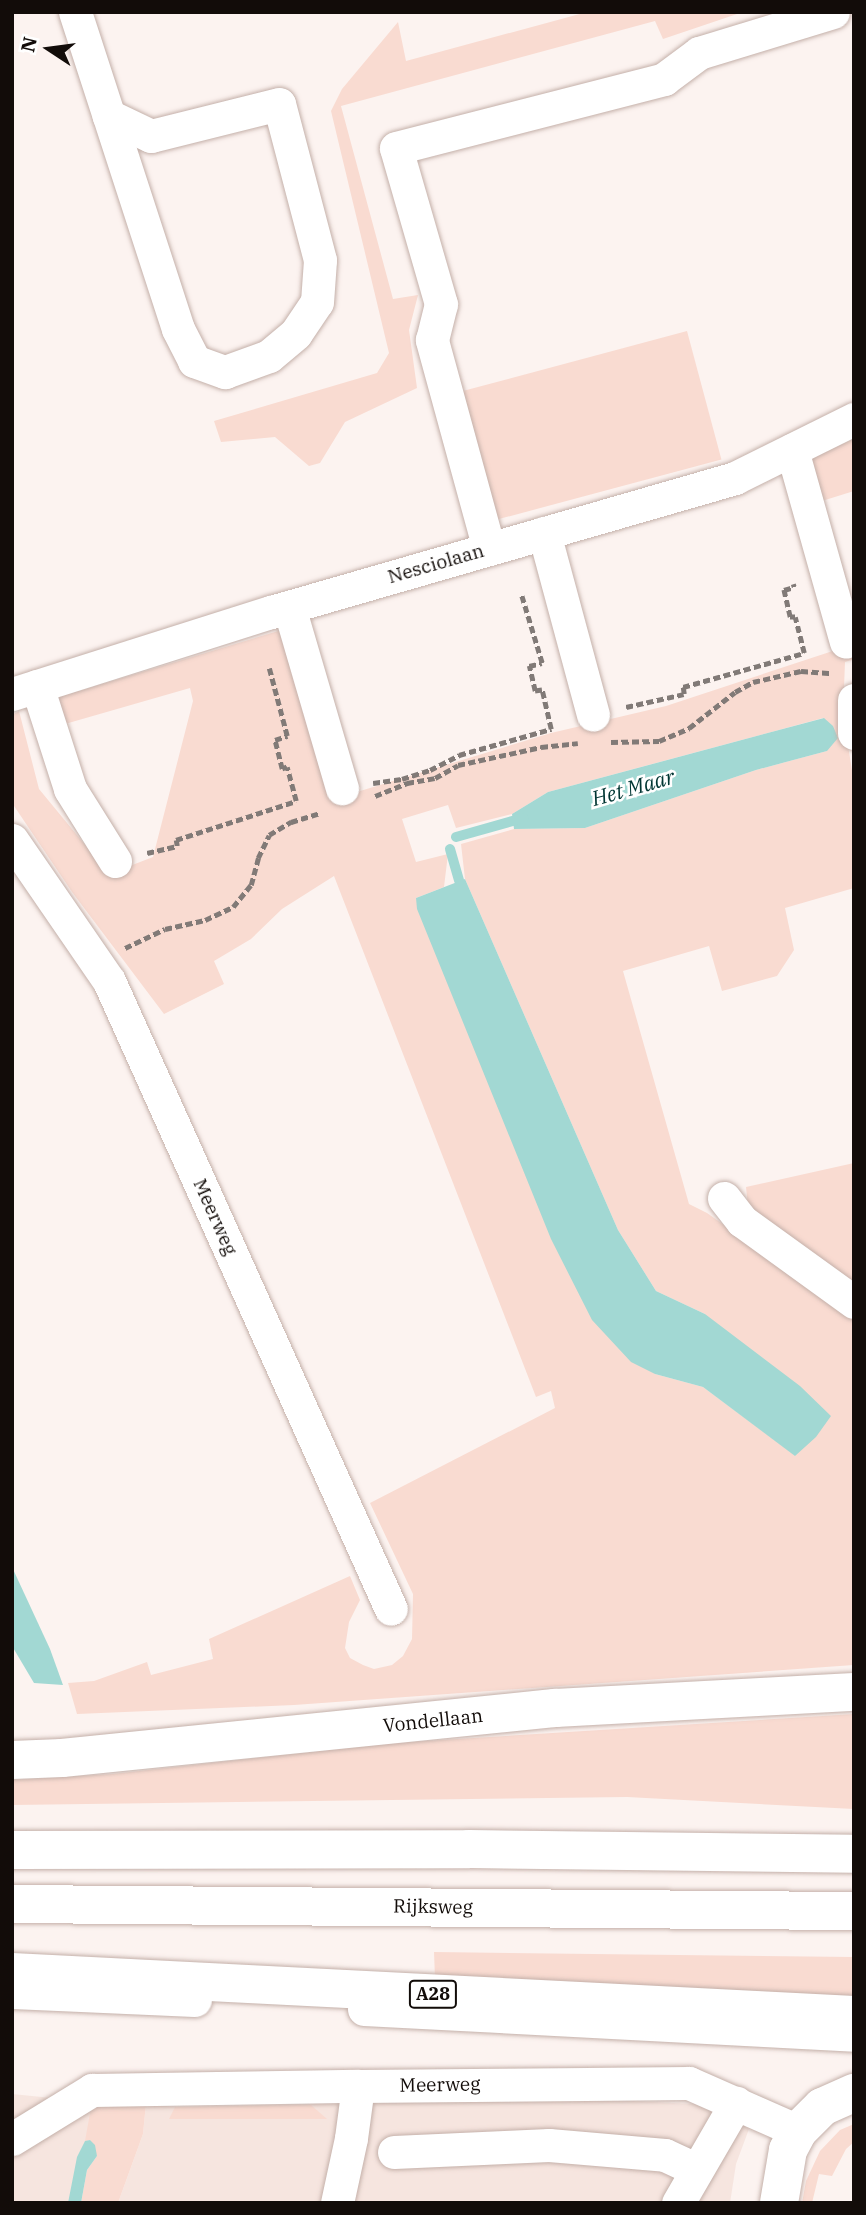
<!DOCTYPE html>
<style>
body{margin:0}
#map{position:relative;width:866px;height:2215px;overflow:hidden;background:#fcf3f0;font-family:"IBM Plex Serif",serif}
div>[style]{position:absolute}
[style*='--x']{left:calc(var(--x)*1px);top:calc(var(--y)*1px);width:calc(var(--w)*1px);rotate:calc(var(--a)*1deg)}
.built>*{inset:0;background:#f6e5df}
.green>*{inset:0;background:#f9dbd1;transform-origin:0 0}
.water>*{inset:0;background:#a2d8d3}
.stream>*{height:10px;margin:-5px;padding:0 5px;transform-origin:5px;border-radius:5px;background:#a2d8d3}
.path>*{height:4.5px;margin-top:-2.25px;transform-origin:0;background:repeating-linear-gradient(90deg,#817a77 0 7px,transparent 0 10.5px)}
.roads{filter:drop-shadow(0 0 2px #c4b0a9) drop-shadow(0 0 2px #c4b0a9)}
.minor>*{height:33px;margin:-16.5px;padding:0 16.5px;transform-origin:16.5px;border-radius:16.5px;background:#fff}
.major>*{height:38px;margin:-19px;padding:0 19px;transform-origin:19px;border-radius:19px;background:#fff}
.highway>*{height:38px;margin:-19px;padding:0 19px;transform-origin:19px;border-radius:19px;background:#fff}
span{translate:-50% -50%;white-space:nowrap;text-align:center;line-height:1.15;-webkit-text-stroke:5px #fff;paint-order:stroke}
.shield-label span{padding:2px 5px;background:#fff;border:2px solid;border-radius:5px;-webkit-text-stroke-width:0}
.shield-label{font-size:18px;color:#120c09;font-weight:700}
.street-label{font-size:19px;color:#120c09}
.water-label{font-size:21px;color:#013633;font-style:italic}
.frame{position:absolute;inset:0;border:14px solid #120c09;pointer-events:none}
.north{position:absolute;left:14px;top:14px;width:70px;height:70px;-webkit-text-stroke:5px #fff;paint-order:stroke;rotate:283deg;font-size:19px;font-weight:700;line-height:28px;text-align:center;color:#120c09}
.north::after{content:'';display:block;margin:auto;width:24px;height:32px;background:#120c09;clip-path:polygon(50% 0,100% 100%,50% 72%,0 100%)}
</style>
<div id="map">
<div class="built">
<i style="clip-path:polygon(12px 2094px,92px 2102px,81px 2203px,12px 2203px)"></i>
<i style="clip-path:polygon(564px 2098px,717px 2105px,749px 2129px,736px 2164px,730px 2203px,118px 2203px,143px 2134px,146px 2104px,175px 2107px)"></i>
</div>
<div class="green">
<i style="clip-path:polygon(587px 12px,743px 12px,663px 39px,655px 21px,341px 106px,393px 299px,418px 295px,409px 330px,417px 388px,345px 422px,320px 463px,309px 466px,275px 437px,221px 442px,214px 421px,377px 373px,389px 353px,331px 111px,342px 89px,398px 22px,406px 61px)"></i>
<i style="left:687px;top:331px;width:133px;height:236px;rotate:75deg"></i>
<i style="clip-path:polygon(854px 439px,854px 491px,822px 501px,808px 459px)"></i>
<i style="clip-path:polygon(evenodd,285px 629px,347px 795px,551px 733px,666px 706px,854px 644px,854px 659px,845px 662px,843px 714px,854px 783px,854px 888px,785px 908px,794px 950px,777px 976px,722px 991px,709px 946px,623px 971px,689px 1204px,707px 1213px,854px 1317px,854px 1665px,294px 1705px,77px 1714px,68px 1683px,94px 1681px,147px 1662px,151px 1675px,213px 1659px,209px 1639px,350px 1576px,360px 1600px,349px 1622px,345px 1648px,350px 1658px,363px 1665px,374px 1669px,392px 1665px,403px 1656px,412px 1639px,413px 1594px,370px 1503px,555px 1408px,551px 1391px,536px 1397px,334px 876px,282px 909px,251px 939px,214px 961px,224px 984px,164px 1014px,72px 892px,12px 803px,12px 715px,19px 711px,39px 789px,109px 874px,153px 857px,193px 701px,190px 688px,65px 724px,59px 697px,285px 629px,823px 718px,827px 751px,756px 770px,585px 828px,514px 829px,461px 844px,465px 879px,618px 1230px,656px 1291px,705px 1314px,796px 1456px,703px 1387px,655px 1374px,416px 898px,444px 887px,448px 854px,416px 862px,402px 819px,448px 805px,456px 828px,512px 814px,548px 792px,823px 718px)"></i>
<i style="clip-path:polygon(854px 1163px,854px 1291px,748px 1207px,746px 1187px)"></i>
<i style="clip-path:polygon(854px 1714px,854px 1809px,627px 1797px,12px 1805px,12px 1780px,112px 1774px,393px 1743px)"></i>
<i style="clip-path:polygon(434px 1952px,854px 1957px,854px 1997px,435px 1978px)"></i>
<i style="clip-path:polygon(92px 2102px,146px 2104px,143px 2134px,118px 2203px,81px 2203px,87px 2170px,97px 2156px,90px 2140px,85px 2141px)"></i>
<i style="clip-path:polygon(311px 2105px,327px 2119px,169px 2119px,175px 2107px)"></i>
<i style="clip-path:polygon(854px 2124px,854px 2142px,846px 2149px,832px 2176px,819px 2174px,812px 2203px,802px 2203px,806px 2181px,820px 2151px,840px 2130px)"></i>
</div>
<div class="water">
<i style="clip-path:polygon(824px 718px,833px 726px,838px 738px,827px 751px,756px 770px,585px 828px,514px 829px,512px 814px,548px 792px)"></i>
<i style="clip-path:polygon(465px 879px,618px 1230px,656px 1291px,705px 1314px,800px 1386px,831px 1416px,816px 1437px,795px 1456px,703px 1387px,655px 1374px,631px 1362px,592px 1320px,551px 1239px,417px 909px,416px 898px)"></i>
<i style="clip-path:polygon(12px 1567px,50px 1649px,63px 1685px,34px 1683px,12px 1646px)"></i>
<i style="clip-path:polygon(90px 2140px,95px 2145px,97px 2156px,87px 2170px,81px 2203px,68px 2203px,77px 2157px,85px 2141px)"></i>
</div>
<div class="stream">
<i style="--x:456;--y:837;--w:70;--a:-15.8"></i>
<i style="--x:450;--y:849;--w:33;--a:74"></i>
</div>
<div class="path">
<i style="--x:626;--y:707;--w:59;--a:-12.6"></i>
<i style="--x:684;--y:694;--w:7;--a:-98"></i>
<i style="--x:683;--y:687;--w:126;--a:-15.7"></i>
<i style="--x:804;--y:653;--w:37;--a:-104"></i>
<i style="--x:795;--y:617;--w:5;--a:180"></i>
<i style="--x:790;--y:617;--w:28;--a:-103"></i>
<i style="--x:784;--y:590;--w:10;--a:-17"></i>
<i style="--x:794;--y:587;--w:3;--a:-108"></i>
<i style="--x:611;--y:742;--w:48;--a:-1.2"></i>
<i style="--x:659;--y:741;--w:33;--a:-23"></i>
<i style="--x:689;--y:728;--w:58;--a:-38"></i>
<i style="--x:735;--y:692;--w:21;--a:-29"></i>
<i style="--x:753;--y:682;--w:49;--a:-12.9"></i>
<i style="--x:801;--y:671;--w:31;--a:4"></i>
<i style="--x:373;--y:783;--w:29;--a:-8"></i>
<i style="--x:402;--y:779;--w:29;--a:-18"></i>
<i style="--x:430;--y:770;--w:33;--a:-27"></i>
<i style="--x:459;--y:755;--w:96;--a:-15.8"></i>
<i style="--x:551;--y:729;--w:40;--a:-103"></i>
<i style="--x:542;--y:690;--w:7;--a:172"></i>
<i style="--x:535;--y:691;--w:26;--a:-103"></i>
<i style="--x:529;--y:666;--w:13;--a:-13"></i>
<i style="--x:542;--y:663;--w:72;--a:-106.9"></i>
<i style="--x:375;--y:796;--w:35;--a:-22"></i>
<i style="--x:407;--y:783;--w:28;--a:-10"></i>
<i style="--x:435;--y:778;--w:26;--a:-29"></i>
<i style="--x:458;--y:765;--w:85;--a:-12.2"></i>
<i style="--x:541;--y:747;--w:37;--a:-6"></i>
<i style="--x:147;--y:853;--w:31;--a:-13"></i>
<i style="--x:177;--y:846;--w:6;--a:-99"></i>
<i style="--x:176;--y:840;--w:126;--a:-18"></i>
<i style="--x:296;--y:801;--w:35;--a:-105"></i>
<i style="--x:287;--y:767;--w:5;--a:158"></i>
<i style="--x:282;--y:769;--w:30;--a:-104"></i>
<i style="--x:275;--y:740;--w:13;--a:-18"></i>
<i style="--x:287;--y:736;--w:70;--a:-104.8"></i>
<i style="--x:125;--y:948;--w:44;--a:-25.4"></i>
<i style="--x:165;--y:929;--w:41;--a:-12.7"></i>
<i style="--x:205;--y:920;--w:31;--a:-25"></i>
<i style="--x:233;--y:907;--w:28;--a:-51"></i>
<i style="--x:251;--y:885;--w:28;--a:-75"></i>
<i style="--x:258;--y:858;--w:25;--a:-64"></i>
<i style="--x:269;--y:835;--w:26;--a:-31"></i>
<i style="--x:291;--y:822;--w:30;--a:-17"></i>
</div>
<div class="roads">
<div class="minor">
<i style="--x:75;--y:12;--w:333;--a:72"></i>
<i style="--x:178;--y:329;--w:36;--a:63"></i>
<i style="--x:194;--y:361;--w:33;--a:20"></i>
<i style="--x:225;--y:372;--w:47;--a:-20"></i>
<i style="--x:269;--y:356;--w:35;--a:-40"></i>
<i style="--x:296;--y:333;--w:37;--a:-56"></i>
<i style="--x:317;--y:302;--w:42;--a:-85.9"></i>
<i style="--x:320;--y:260;--w:161;--a:-104.7"></i>
<i style="--x:279;--y:104;--w:132;--a:166"></i>
<i style="--x:151;--y:136;--w:47;--a:-154.5"></i>
<i style="--x:792;--y:450;--w:199;--a:74.3"></i>
<i style="--x:544;--y:533;--w:188;--a:74.9"></i>
<i style="--x:489;--y:549;--w:217;--a:-105.3"></i>
<i style="--x:432;--y:340;--w:37;--a:-76"></i>
<i style="--x:441;--y:304;--w:162;--a:-106.1"></i>
<i style="--x:396;--y:148;--w:277;--a:-14.4"></i>
<i style="--x:664;--y:79;--w:44;--a:-36.6"></i>
<i style="--x:699;--y:53;--w:140;--a:-17"></i>
<i style="--x:289;--y:607;--w:189;--a:73.7"></i>
<i style="--x:37;--y:686;--w:108;--a:72.2"></i>
<i style="--x:70;--y:789;--w:85;--a:58"></i>
<i style="--x:12;--y:694;--w:272;--a:-17.6"></i>
<i style="--x:271;--y:612;--w:483;--a:-16.1"></i>
<i style="--x:735;--y:478;--w:133;--a:-26.4"></i>
<i style="--x:854;--y:700;--w:33;--a:90"></i>
<i style="--x:12;--y:840;--w:171;--a:55.5"></i>
<i style="--x:109;--y:981;--w:688;--a:65.82"></i>
<i style="--x:724;--y:1198;--w:29;--a:52"></i>
<i style="--x:742;--y:1221;--w:138;--a:35.9"></i>
<i style="--x:12;--y:1992;--w:183;--a:2.5"></i>
<i style="--x:364;--y:2009;--w:491;--a:3"></i>
<i style="--x:12;--y:2139;--w:94;--a:-31.5"></i>
<i style="--x:92;--y:2090;--w:266;--a:-0.9"></i>
<i style="--x:358;--y:2086;--w:331;--a:-0.5"></i>
<i style="--x:689;--y:2083;--w:119;--a:23.8"></i>
<i style="--x:394;--y:2152;--w:155;--a:-2.6"></i>
<i style="--x:549;--y:2145;--w:116;--a:4.9"></i>
<i style="--x:665;--y:2155;--w:35;--a:25"></i>
<i style="--x:337;--y:2203;--w:66;--a:-77.8"></i>
<i style="--x:351;--y:2138;--w:52;--a:-82.3"></i>
<i style="--x:678;--y:2203;--w:116;--a:-59.9"></i>
</div>
<div class="major">
<i style="--x:12;--y:1760;--w:50;--a:-2.3"></i>
<i style="--x:62;--y:1758;--w:497;--a:-5.8"></i>
<i style="--x:556;--y:1708;--w:298;--a:-3.1"></i>
<i style="--x:779;--y:2203;--w:54;--a:-80.4"></i>
<i style="--x:788;--y:2150;--w:21;--a:-62"></i>
<i style="--x:798;--y:2131;--w:34;--a:-45"></i>
<i style="--x:822;--y:2107;--w:35;--a:-24"></i>
</div>
<div class="highway">
<i style="--x:12;--y:1850;--w:457;--a:-0.1"></i>
<i style="--x:469;--y:1849;--w:385;--a:0.7"></i>
<i style="--x:12;--y:1904;--w:842;--a:0.48"></i>
<i style="--x:12;--y:1972;--w:843;--a:2.92"></i>
</div>
</div>
<div class="shield-label">
<span style="left:433px;top:1994px">A28</span>
</div>
<div class="street-label">
<span style="left:436px;top:564px;rotate:-16deg">Nesciolaan</span>
<span style="left:215px;top:1217px;rotate:66deg">Meerweg</span>
<span style="left:433px;top:1721px;rotate:-6deg">Vondellaan</span>
<span style="left:433px;top:1907px;rotate:1deg">Rijksweg</span>
<span style="left:440px;top:2085px;rotate:-1deg">Meerweg</span>
</div>
<div class="water-label">
<span style="left:633px;top:787px;rotate:-16deg">Het Maar</span>
</div>
<div class="frame"></div>
<div class="north">N</div>
</div>
